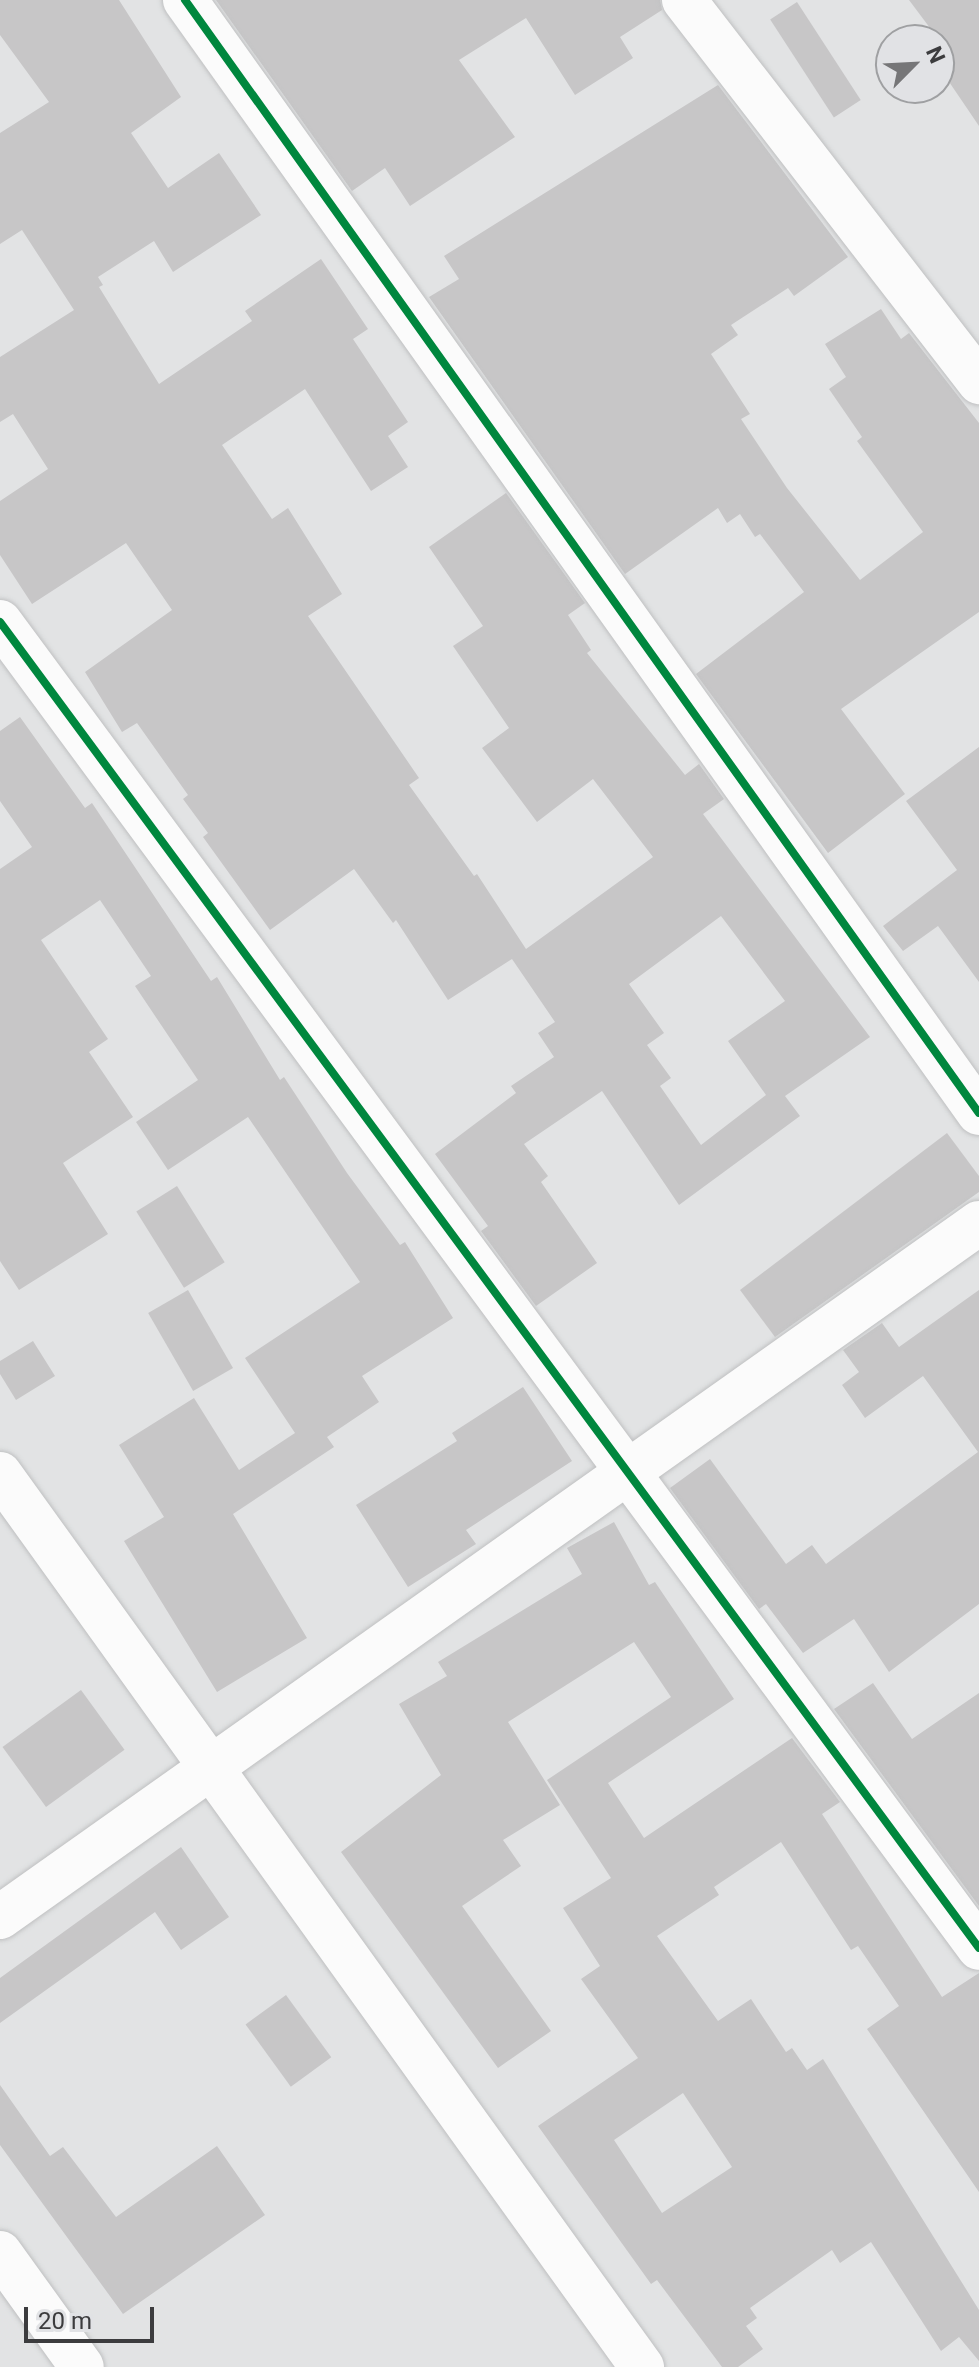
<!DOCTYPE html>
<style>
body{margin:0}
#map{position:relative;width:979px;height:2367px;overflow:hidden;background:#e2e3e4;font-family:Roboto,sans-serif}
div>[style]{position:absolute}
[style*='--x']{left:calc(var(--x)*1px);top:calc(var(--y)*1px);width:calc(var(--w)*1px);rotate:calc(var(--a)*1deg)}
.building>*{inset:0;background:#c7c6c7;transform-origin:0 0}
.roads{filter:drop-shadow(0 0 2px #bfc0c1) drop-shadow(0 0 2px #bfc0c1)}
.street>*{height:44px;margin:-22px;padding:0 22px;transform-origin:22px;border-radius:22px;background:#fbfbfb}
.secondary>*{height:44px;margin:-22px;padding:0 22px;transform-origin:22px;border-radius:22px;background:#fbfbfb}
.cycleway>*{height:8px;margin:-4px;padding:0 4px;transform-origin:4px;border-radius:4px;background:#00873e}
span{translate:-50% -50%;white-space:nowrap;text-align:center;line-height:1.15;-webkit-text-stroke:6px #e1e2e5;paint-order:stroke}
.north{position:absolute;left:875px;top:24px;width:80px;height:80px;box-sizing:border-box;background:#e1e2e5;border:2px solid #9fa0a2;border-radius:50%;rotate:66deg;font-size:22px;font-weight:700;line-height:32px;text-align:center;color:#3c3c3e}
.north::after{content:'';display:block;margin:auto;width:28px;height:36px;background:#767678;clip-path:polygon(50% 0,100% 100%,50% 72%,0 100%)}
.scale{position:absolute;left:24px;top:2307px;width:130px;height:36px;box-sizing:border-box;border:4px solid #3c3c3e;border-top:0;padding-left:10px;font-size:24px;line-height:28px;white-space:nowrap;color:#3c3c3e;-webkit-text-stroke:6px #e1e2e5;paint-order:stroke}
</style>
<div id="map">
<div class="building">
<i style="clip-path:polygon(evenodd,0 0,119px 0,181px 97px,131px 133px,168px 188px,219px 153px,261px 215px,173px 272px,154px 241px,98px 277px,103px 285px,99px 287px,159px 384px,252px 321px,245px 311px,321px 259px,368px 329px,353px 339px,408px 422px,388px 436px,408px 467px,371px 491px,305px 389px,222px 445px,272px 519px,288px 508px,342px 594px,308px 616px,419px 778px,409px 785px,474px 876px,477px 874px,526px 949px,653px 857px,593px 779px,537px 822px,482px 748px,509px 728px,453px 646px,483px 626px,429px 547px,506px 493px,585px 603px,568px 615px,591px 650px,587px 653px,685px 775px,699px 764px,724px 799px,703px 814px,870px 1037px,785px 1096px,800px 1116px,679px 1205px,602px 1091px,524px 1144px,548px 1176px,541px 1182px,597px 1263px,536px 1306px,481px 1231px,488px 1226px,435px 1154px,516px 1093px,511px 1086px,554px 1057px,538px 1033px,555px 1022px,512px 959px,448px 1000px,396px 920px,393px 923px,354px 869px,270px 930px,203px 837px,208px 833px,183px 799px,188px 795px,137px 723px,122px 732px,85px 672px,172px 610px,126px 543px,32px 604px,0 555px,0 501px,48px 469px,13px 414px,0 422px,0 357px,74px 310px,22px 230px,0 244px,0 133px,49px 102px,0 35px,0 0,721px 916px,785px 1001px,728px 1041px,766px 1095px,701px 1145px,660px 1086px,671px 1078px,647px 1045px,664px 1033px,629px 984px,721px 916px)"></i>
<i style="clip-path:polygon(216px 0,660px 0,662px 10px,620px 37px,633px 58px,575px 95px,526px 18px,459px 60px,515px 137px,410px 206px,385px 168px,352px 191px)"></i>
<i style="clip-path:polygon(909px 0,979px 0,979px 126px,939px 67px,939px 40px)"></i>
<i style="left:797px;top:2px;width:117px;height:32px;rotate:57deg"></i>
<i style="clip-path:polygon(718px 85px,848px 257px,794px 296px,788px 288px,731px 325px,738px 335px,711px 354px,750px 414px,741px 419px,787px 488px,860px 580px,923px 532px,857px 441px,862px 437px,829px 389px,846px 377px,825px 344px,881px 309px,901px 339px,909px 333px,979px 423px,979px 612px,841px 709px,905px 794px,828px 853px,696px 674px,804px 592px,760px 534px,755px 537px,740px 514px,727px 523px,718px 508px,625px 574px,429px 297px,459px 279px,444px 256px)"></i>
<i style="clip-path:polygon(20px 717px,85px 808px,92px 803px,211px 981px,217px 977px,280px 1080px,284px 1077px,347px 1173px,400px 1245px,405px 1242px,453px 1318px,362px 1376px,379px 1402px,327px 1437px,334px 1447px,233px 1514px,307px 1638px,217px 1692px,124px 1541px,164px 1517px,119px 1445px,194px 1398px,239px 1470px,295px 1433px,245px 1358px,360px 1282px,248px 1117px,168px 1170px,136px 1122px,198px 1080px,135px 986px,151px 976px,100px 900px,41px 940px,108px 1039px,89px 1052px,133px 1117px,63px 1163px,108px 1234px,19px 1290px,0 1261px,0 869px,32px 847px,0 801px,0 731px)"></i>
<i style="clip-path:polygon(979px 747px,979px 982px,938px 926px,903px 951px,883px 926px,957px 870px,906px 801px)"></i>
<i style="clip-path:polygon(947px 1133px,979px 1176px,979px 1192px,775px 1337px,740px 1290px)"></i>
<i style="left:177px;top:1186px;width:90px;height:48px;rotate:58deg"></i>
<i style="left:188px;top:1290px;width:90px;height:46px;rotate:60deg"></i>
<i style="clip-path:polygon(979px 1290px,979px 1604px,889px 1672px,854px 1619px,803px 1653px,766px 1604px,759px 1609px,670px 1488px,710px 1459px,786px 1564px,812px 1545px,826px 1564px,978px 1452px,923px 1376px,865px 1418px,842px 1385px,859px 1372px,843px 1350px,882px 1323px,899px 1347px)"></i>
<i style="clip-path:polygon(33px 1341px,55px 1376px,16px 1400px,0 1374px,0 1361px)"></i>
<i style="clip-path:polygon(523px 1387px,572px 1461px,466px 1530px,476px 1544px,408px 1587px,356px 1505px,457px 1441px,452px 1433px)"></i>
<i style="clip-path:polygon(evenodd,614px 1522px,649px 1585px,655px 1582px,734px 1699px,608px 1783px,644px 1838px,792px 1738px,840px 1802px,822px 1814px,942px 1997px,979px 1973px,979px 2192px,867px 2029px,899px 2006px,858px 1946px,851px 1950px,781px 1842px,714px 1887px,719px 1895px,657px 1936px,718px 2021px,751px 1999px,786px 2052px,792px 2048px,807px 2070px,823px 2059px,979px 2310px,979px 2361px,959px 2337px,941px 2351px,871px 2242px,840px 2263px,832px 2250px,750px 2308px,757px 2318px,746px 2326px,763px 2349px,738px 2367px,722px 2367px,657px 2280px,651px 2284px,538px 2126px,638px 2058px,581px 1979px,600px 1966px,563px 1908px,611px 1878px,547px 1780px,671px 1697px,634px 1642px,508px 1722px,560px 1805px,503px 1840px,521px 1866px,462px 1906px,551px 2031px,498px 2068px,341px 1852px,441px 1775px,399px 1704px,447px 1676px,438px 1662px,582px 1574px,567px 1548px,614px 1522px,683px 2093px,732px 2167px,662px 2213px,614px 2140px,683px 2093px)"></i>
<i style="clip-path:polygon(873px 1683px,912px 1739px,979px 1693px,979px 1906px,834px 1709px)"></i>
<i style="left:81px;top:1690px;width:74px;height:97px;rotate:54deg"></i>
<i style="clip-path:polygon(181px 1847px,229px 1917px,181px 1950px,155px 1912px,0 2023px,0 1978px)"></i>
<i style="left:286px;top:1995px;width:77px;height:50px;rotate:54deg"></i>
<i style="clip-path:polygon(0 2085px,50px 2156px,63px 2147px,116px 2217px,217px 2146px,265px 2215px,123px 2314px,0 2145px)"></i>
</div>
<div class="roads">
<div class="street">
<i style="--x:185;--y:0;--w:1367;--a:54.5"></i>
<i style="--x:684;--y:0;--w:483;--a:52.3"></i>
<i style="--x:0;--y:622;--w:1648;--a:53.56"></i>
<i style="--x:0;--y:1474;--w:1100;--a:54.29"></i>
<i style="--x:0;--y:1917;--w:1200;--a:-35.33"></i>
</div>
<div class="secondary">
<i style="--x:0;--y:2253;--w:140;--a:54.3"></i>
</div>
</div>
<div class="cycleway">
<i style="--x:185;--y:0;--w:1367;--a:54.5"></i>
<i style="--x:0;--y:622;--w:1648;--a:53.56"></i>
</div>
<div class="north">N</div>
<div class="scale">20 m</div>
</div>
